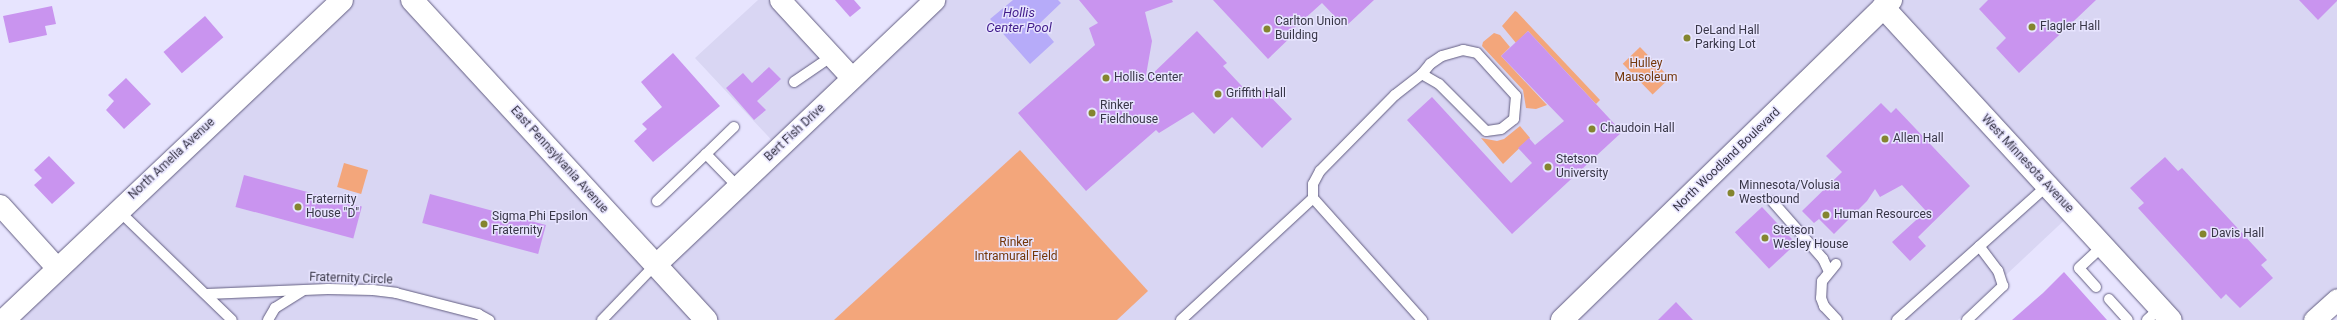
<!DOCTYPE html>
<style>
body{margin:0}
#map{position:relative;width:2337px;height:320px;overflow:hidden;background:#e7e4fe;font-family:Roboto,sans-serif}
div>[style]{position:absolute}
[style*='--x']{left:calc(var(--x)*1px);top:calc(var(--y)*1px);width:calc(var(--w)*1px);rotate:calc(var(--a)*1deg)}
.built>*{inset:0;background:#d9d6f3}
.green>*{inset:0;background:#f3a67b;transform-origin:0 0}
.water>*{inset:0;background:#b6abf9}
.building>*{inset:0;background:#c994ef;transform-origin:0 0}
.roads{filter:drop-shadow(0 0 1px #625d81) drop-shadow(0 0 1px #625d81)}
.lane>*{height:10px;margin:-5px;padding:0 5px;transform-origin:5px;border-radius:5px;background:#fff}
.street>*{height:21px;margin:-10.5px;padding:0 10.5px;transform-origin:10.5px;border-radius:10.5px;background:#fff}
.secondary>*{height:22px;margin:-11px;padding:0 11px;transform-origin:11px;border-radius:11px;background:#fff}
.primary>*{height:22px;margin:-11px;padding:0 11px;transform-origin:11px;border-radius:11px;background:#fff}
.dots>*{width:11px;height:11px;translate:-50% -50%;box-sizing:border-box;border:2px solid #e7e4fe;border-radius:50%}
span{translate:-50% -50%;white-space:nowrap;text-align:center;line-height:1.15;-webkit-text-stroke:3px #e7e4fe;paint-order:stroke}
.poi-label{font-size:12px;color:#383647}
.left{translate:0 -50%;text-align:left}
.park-label{font-size:12px;color:#733609}
.street-label{font-size:12px;color:#383647}
.water-label{font-size:13px;color:#411c8b;font-style:italic}
</style>
<div id="map">
<div class="built">
<i style="clip-path:polygon(342px 0,412px 0,655px 265px,779px 148px,695px 58px,758px 0,780px 0,852px 78px,921px 0,2337px 0,2337px 302px,2318px 320px,2171px 320px,2072px 213px,1958px 320px,5px 320px)"></i>
</div>
<div class="green">
<i style="clip-path:polygon(1515px 11px,1517px 12px,1600px 100px,1596px 104px,1528px 31px,1516px 43px,1502px 26px)"></i>
<i style="clip-path:polygon(1494px 33px,1500px 35px,1510px 47px,1501px 56px,1547px 105px,1536px 109px,1526px 108px,1523px 90px,1482px 46px,1483px 42px)"></i>
<i style="left:1640px;top:47px;width:43px;height:24px;rotate:46deg"></i>
<i style="clip-path:polygon(1520px 126px,1530px 138px,1503px 164px,1481px 138px,1497px 141px,1504px 139px)"></i>
<i style="clip-path:polygon(1020px 150px,1148px 291px,1117px 320px,834px 320px)"></i>
<i style="left:344px;top:163px;width:25px;height:25px;rotate:16deg"></i>
</div>
<div class="water">
<i style="clip-path:polygon(1013px 0,1058px 0,1061px 3px,1039px 24px,1054px 42px,1030px 64px,990px 19px)"></i>
</div>
<div class="building">
<i style="clip-path:polygon(835px 0,854px 0,861px 8px,850px 17px)"></i>
<i style="clip-path:polygon(1079px 0,1172px 0,1173px 2px,1145px 12px,1152px 41px,1145px 81px,1197px 31px,1227px 63px,1223px 66px,1254px 99px,1264px 90px,1292px 119px,1262px 148px,1232px 117px,1214px 134px,1193px 112px,1159px 133px,1156px 130px,1086px 191px,1018px 113px,1095px 45px,1089px 28px,1098px 23px)"></i>
<i style="clip-path:polygon(1213px 0,1374px 0,1345px 27px,1322px 3px,1292px 30px,1295px 33px,1268px 59px)"></i>
<i style="clip-path:polygon(1988px 0,2096px 0,2019px 73px,1996px 48px,2006px 38px,1979px 9px)"></i>
<i style="clip-path:polygon(2299px 0,2337px 0,2337px 1px,2318px 20px)"></i>
<i style="clip-path:polygon(52px 6px,56px 24px,45px 26px,47px 35px,9px 43px,3px 16px)"></i>
<i style="left:205px;top:16px;width:28px;height:55px;rotate:49deg"></i>
<i style="clip-path:polygon(1528px 31px,1622px 132px,1512px 234px,1407px 120px,1432px 97px,1511px 183px,1532px 163px,1518px 148px,1529px 138px,1535px 145px,1564px 121px,1501px 56px)"></i>
<i style="clip-path:polygon(673px 53px,720px 106px,653px 162px,634px 141px,647px 129px,642px 124px,662px 107px,641px 82px)"></i>
<i style="clip-path:polygon(769px 67px,781px 79px,757px 101px,766px 110px,754px 120px,726px 88px,743px 73px,752px 83px)"></i>
<i style="clip-path:polygon(126px 78px,151px 104px,124px 129px,106px 110px,114px 101px,108px 95px)"></i>
<i style="clip-path:polygon(1881px 103px,1891px 113px,1896px 108px,1970px 186px,1918px 237px,1926px 246px,1910px 261px,1892px 242px,1926px 211px,1902px 185px,1880px 197px,1875px 189px,1867px 201px,1834px 234px,1819px 219px,1814px 223px,1802px 211px,1842px 172px,1826px 156px)"></i>
<i style="clip-path:polygon(49px 156px,75px 183px,52px 204px,34px 185px,42px 178px,34px 170px)"></i>
<i style="clip-path:polygon(2165px 157px,2178px 171px,2182px 168px,2267px 260px,2261px 265px,2273px 278px,2240px 308px,2226px 294px,2221px 299px,2138px 208px,2144px 203px,2130px 188px)"></i>
<i style="left:244px;top:175px;width:122px;height:33px;rotate:15deg"></i>
<i style="left:430px;top:194px;width:120px;height:30px;rotate:15deg"></i>
<i style="left:1762px;top:207px;width:50px;height:37px;rotate:47deg"></i>
<i style="clip-path:polygon(2064px 272px,2107px 320px,2012px 320px,2043px 293px)"></i>
<i style="clip-path:polygon(1676px 302px,1693px 320px,1658px 320px)"></i>
</div>
<div class="roads">
<div class="lane">
<i style="--x:794;--y:82;--w:46;--a:-34.4"></i>
<i style="--x:706;--y:154;--w:39;--a:-44"></i>
<i style="--x:1313;--y:198;--w:14;--a:-90"></i>
<i style="--x:1313;--y:184;--w:15;--a:-62"></i>
<i style="--x:1320;--y:171;--w:107;--a:-45.4"></i>
<i style="--x:1395;--y:95;--w:34;--a:-38"></i>
<i style="--x:1422;--y:74;--w:13;--a:-51"></i>
<i style="--x:1430;--y:64;--w:14;--a:-34"></i>
<i style="--x:1442;--y:56;--w:22;--a:-16"></i>
<i style="--x:1463;--y:50;--w:14;--a:12"></i>
<i style="--x:1477;--y:53;--w:58;--a:47.8"></i>
<i style="--x:1516;--y:96;--w:23;--a:95"></i>
<i style="--x:1514;--y:119;--w:16;--a:142"></i>
<i style="--x:1501;--y:129;--w:15;--a:172"></i>
<i style="--x:1486;--y:131;--w:66;--a:-135"></i>
<i style="--x:1439;--y:84;--w:20;--a:-150"></i>
<i style="--x:657;--y:201;--w:68;--a:-43.8"></i>
<i style="--x:706;--y:154;--w:46;--a:45.9"></i>
<i style="--x:1773;--y:202;--w:76;--a:48.7"></i>
<i style="--x:1823;--y:259;--w:14;--a:65"></i>
<i style="--x:118;--y:210;--w:158;--a:44"></i>
<i style="--x:1836;--y:264;--w:22;--a:129"></i>
<i style="--x:1822;--y:281;--w:17;--a:93"></i>
<i style="--x:1821;--y:298;--w:9;--a:69"></i>
<i style="--x:1824;--y:306;--w:19;--a:47"></i>
<i style="--x:2096;--y:287;--w:25;--a:-132"></i>
<i style="--x:2079;--y:268;--w:33;--a:-43"></i>
<i style="--x:207;--y:294;--w:121;--a:-2.4"></i>
<i style="--x:328;--y:289;--w:45;--a:1.3"></i>
<i style="--x:373;--y:290;--w:23;--a:7"></i>
<i style="--x:396;--y:293;--w:85;--a:14.4"></i>
<i style="--x:478;--y:314;--w:13;--a:29"></i>
<i style="--x:2109;--y:299;--w:28;--a:48"></i>
<i style="--x:268;--y:320;--w:14;--a:-60"></i>
<i style="--x:275;--y:308;--w:32;--a:-32"></i>
<i style="--x:602;--y:320;--w:76;--a:-46.1"></i>
<i style="--x:1181;--y:320;--w:180;--a:-42.7"></i>
<i style="--x:1313;--y:198;--w:164;--a:48.2"></i>
<i style="--x:1897;--y:320;--w:201;--a:-41.8"></i>
<i style="--x:1967;--y:320;--w:50;--a:-43.4"></i>
<i style="--x:2003;--y:286;--w:16;--a:-108"></i>
<i style="--x:1998;--y:271;--w:31;--a:-127"></i>
<i style="--x:2147;--y:320;--w:18;--a:-43"></i>
</div>
<div class="street">
<i style="--x:780;--y:0;--w:106;--a:47.3"></i>
<i style="--x:0;--y:205;--w:85;--a:47.9"></i>
<i style="--x:655;--y:265;--w:385;--a:-43.5"></i>
<i style="--x:2314;--y:320;--w:31;--a:-42"></i>
</div>
<div class="secondary">
<i style="--x:412;--y:0;--w:435;--a:47.4"></i>
<i style="--x:1883;--y:7;--w:425;--a:47.4"></i>
<i style="--x:4;--y:320;--w:465;--a:-43.4"></i>
</div>
<div class="primary">
<i style="--x:1562;--y:320;--w:459;--a:-44.2"></i>
</div>
</div>
<div class="dots">
<i style="left:2032px;top:27px;background:#84852f"></i>
<i style="left:1267px;top:29px;background:#84852f"></i>
<i style="left:1687px;top:38px;background:#84852f"></i>
<i style="left:1106px;top:78px;background:#84852f"></i>
<i style="left:1218px;top:94px;background:#84852f"></i>
<i style="left:1092px;top:113px;background:#84852f"></i>
<i style="left:1592px;top:129px;background:#84852f"></i>
<i style="left:1885px;top:139px;background:#84852f"></i>
<i style="left:1548px;top:167px;background:#84852f"></i>
<i style="left:1731px;top:193px;background:#84852f"></i>
<i style="left:298px;top:207px;background:#84852f"></i>
<i style="left:1826px;top:215px;background:#84852f"></i>
<i style="left:484px;top:224px;background:#84852f"></i>
<i style="left:2203px;top:234px;background:#84852f"></i>
<i style="left:1765px;top:238px;background:#84852f"></i>
</div>
<div class="poi-label">
<span class="left" style="left:1275px;top:29px">Carlton Union<br>Building</span>
<span class="left" style="left:2040px;top:27px">Flagler Hall</span>
<span class="left" style="left:1695px;top:38px">DeLand Hall<br>Parking Lot</span>
<span class="left" style="left:1114px;top:78px">Hollis Center</span>
<span class="left" style="left:1226px;top:94px">Griffith Hall</span>
<span class="left" style="left:1100px;top:113px">Rinker<br>Fieldhouse</span>
<span class="left" style="left:1600px;top:129px">Chaudoin Hall</span>
<span class="left" style="left:1893px;top:139px">Allen Hall</span>
<span class="left" style="left:1556px;top:167px">Stetson<br>University</span>
<span class="left" style="left:1739px;top:193px">Minnesota/Volusia<br>Westbound</span>
<span class="left" style="left:306px;top:207px">Fraternity<br>House "D"</span>
<span class="left" style="left:1834px;top:215px">Human Resources</span>
<span class="left" style="left:492px;top:224px">Sigma Phi Epsilon<br>Fraternity</span>
<span class="left" style="left:1773px;top:238px">Stetson<br>Wesley House</span>
<span class="left" style="left:2211px;top:234px">Davis Hall</span>
</div>
<div class="park-label">
<span style="left:1646px;top:71px">Hulley<br>Mausoleum</span>
<span style="left:1016px;top:250px">Rinker<br>Intramural Field</span>
</div>
<div class="street-label">
<span style="left:795px;top:133px;rotate:-43deg">Bert Fish Drive</span>
<span style="left:172px;top:159px;rotate:-43deg">North Amelia Avenue</span>
<span style="left:559px;top:160px;rotate:48deg">East Pennsylvania Avenue</span>
<span style="left:1727px;top:160px;rotate:-44deg">North Woodland Boulevard</span>
<span style="left:2027px;top:164px;rotate:47deg">West Minnesota Avenue</span>
<span style="left:351px;top:279px;rotate:2deg">Fraternity Circle</span>
</div>
<div class="water-label">
<span style="left:1019px;top:21px">Hollis<br>Center Pool</span>
</div>
</div>
